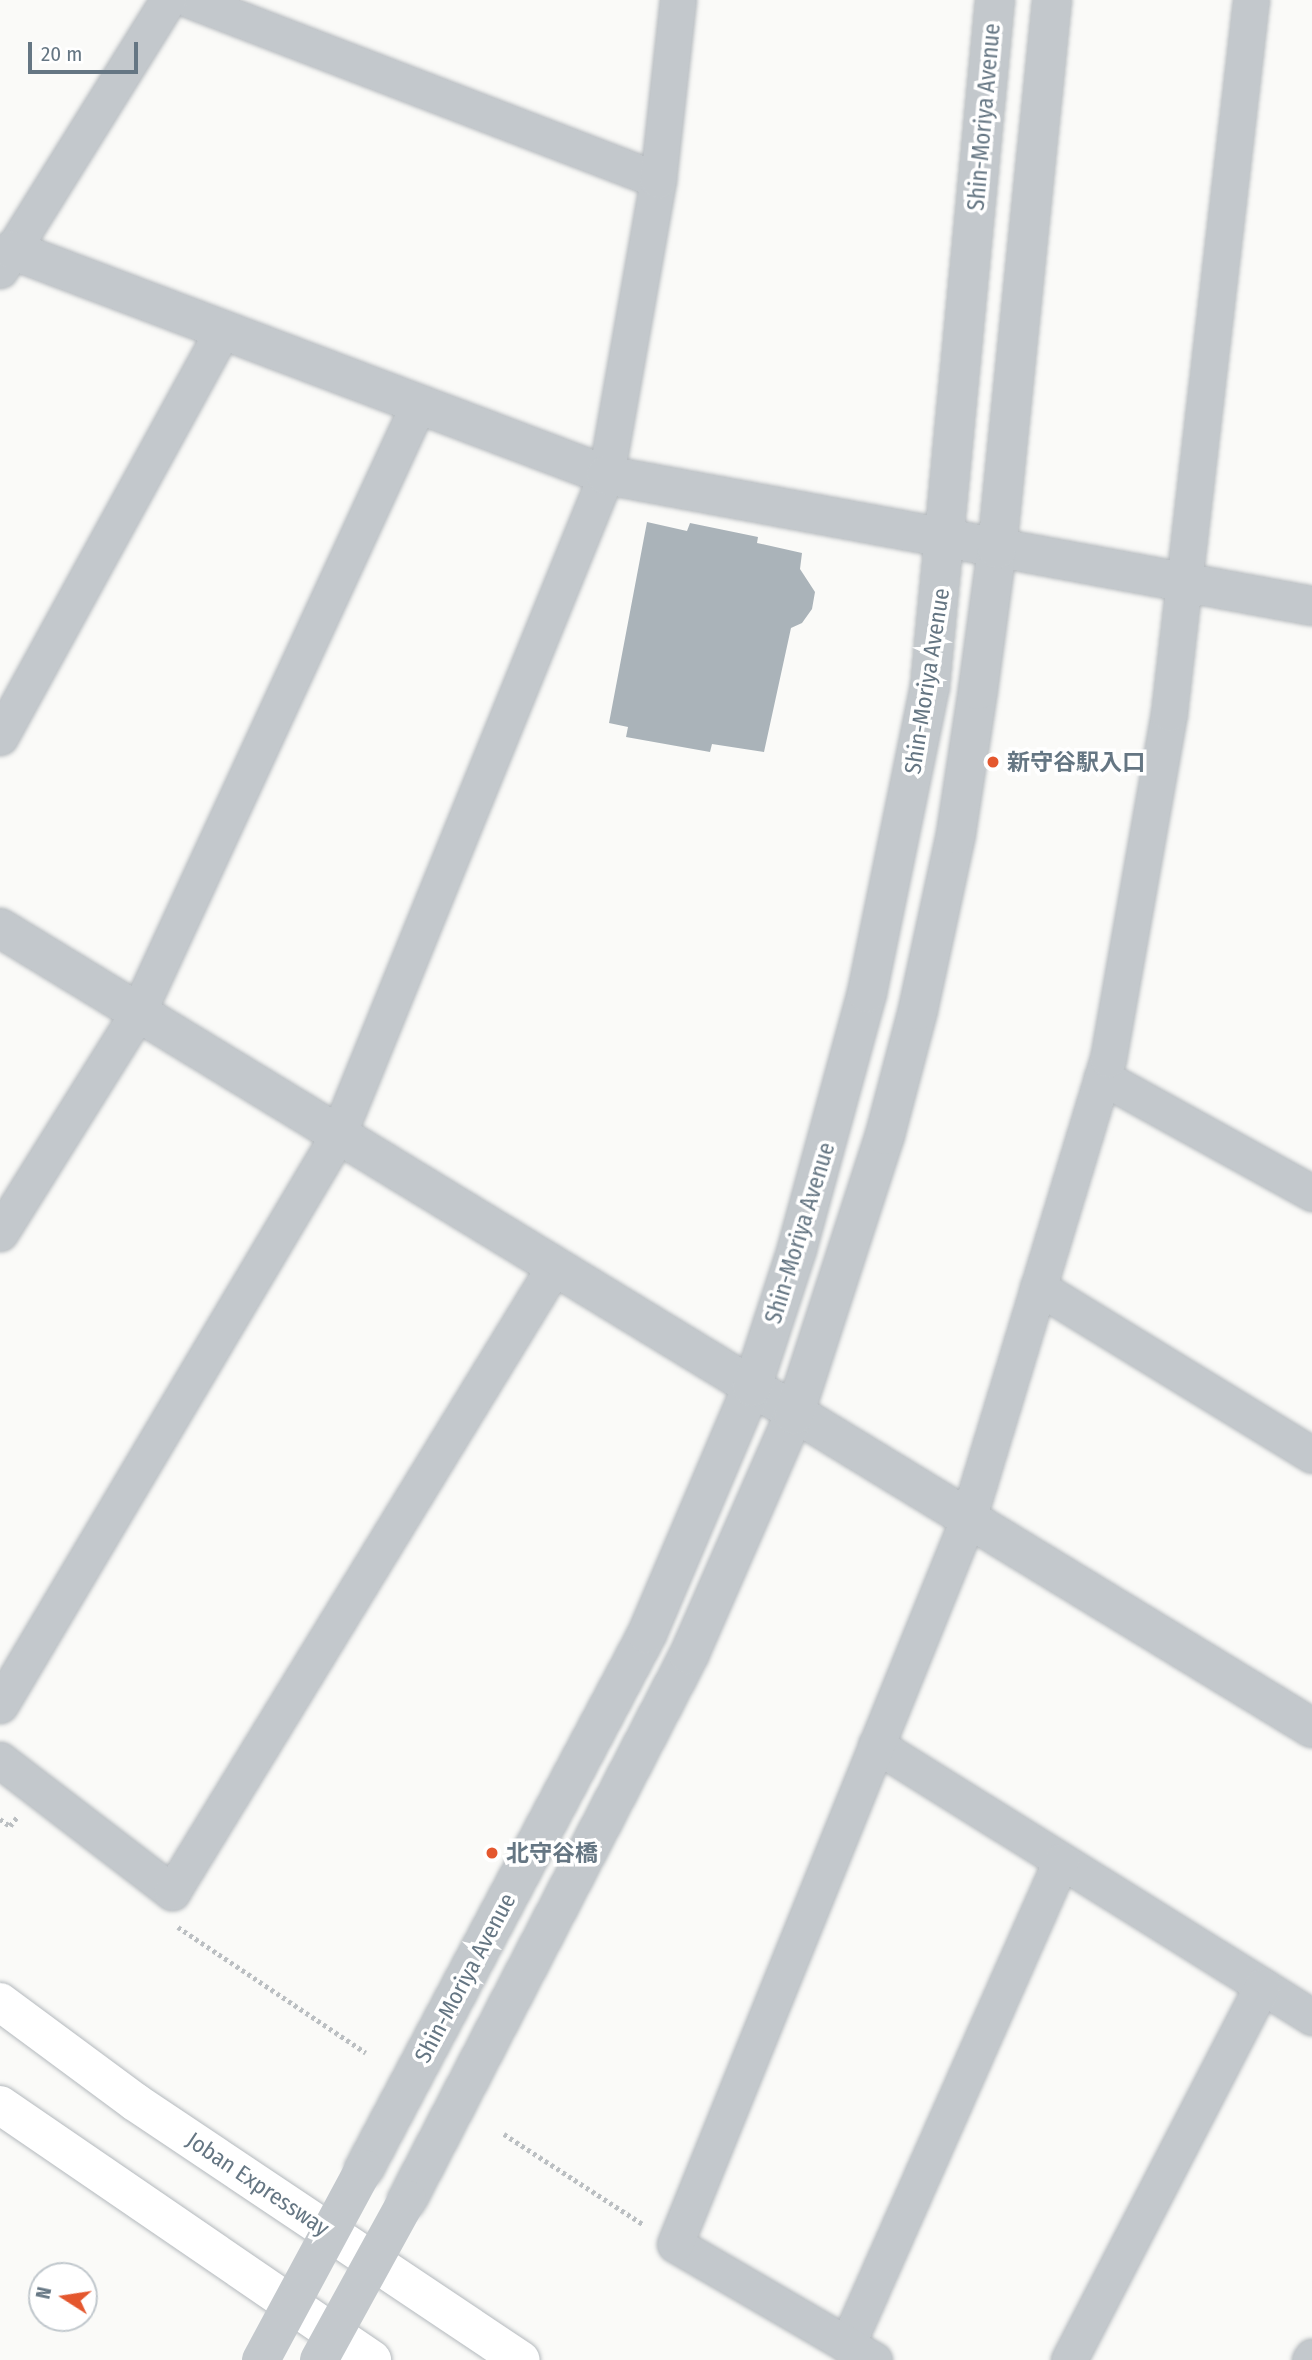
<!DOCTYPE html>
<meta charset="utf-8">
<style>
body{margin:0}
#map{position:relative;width:1312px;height:2360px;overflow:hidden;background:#fafaf8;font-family:"Fira Sans Condensed","Noto Sans JP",sans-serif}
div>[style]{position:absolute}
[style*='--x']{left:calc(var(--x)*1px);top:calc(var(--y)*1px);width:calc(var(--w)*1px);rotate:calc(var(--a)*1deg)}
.building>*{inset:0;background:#aab3b9}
.path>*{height:4.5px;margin-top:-2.25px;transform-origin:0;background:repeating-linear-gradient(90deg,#bbbfc2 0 3.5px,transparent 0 7px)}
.roads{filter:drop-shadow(0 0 2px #b4b9bd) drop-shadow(0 0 2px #b4b9bd)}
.minor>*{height:35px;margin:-17.5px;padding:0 17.5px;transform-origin:17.5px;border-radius:17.5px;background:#c3c8cc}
.tertiary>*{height:38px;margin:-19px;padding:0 19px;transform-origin:19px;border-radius:19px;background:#c3c8cc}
.motorway>*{height:38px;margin:-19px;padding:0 19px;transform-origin:19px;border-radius:19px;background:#fff}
.tertiary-bridge>*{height:38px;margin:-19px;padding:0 19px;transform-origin:19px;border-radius:19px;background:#c3c8cc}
.dots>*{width:19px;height:19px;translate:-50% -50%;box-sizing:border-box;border:4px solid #fff;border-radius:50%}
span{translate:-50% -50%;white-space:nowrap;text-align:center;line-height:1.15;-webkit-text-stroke:7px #fff;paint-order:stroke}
.street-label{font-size:23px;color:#657683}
.poi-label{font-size:23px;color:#657683;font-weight:700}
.left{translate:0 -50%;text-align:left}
.north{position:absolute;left:28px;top:2262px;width:70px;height:70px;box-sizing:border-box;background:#fff;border:2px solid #c1c8cd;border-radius:50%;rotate:282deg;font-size:19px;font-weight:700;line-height:28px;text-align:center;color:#657683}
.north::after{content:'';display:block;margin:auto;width:24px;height:32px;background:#e4572e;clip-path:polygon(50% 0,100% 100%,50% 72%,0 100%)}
.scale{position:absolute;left:28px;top:42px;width:110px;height:32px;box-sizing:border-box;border:4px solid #657683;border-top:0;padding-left:9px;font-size:21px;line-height:24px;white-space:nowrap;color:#657683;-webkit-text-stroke:5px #fff;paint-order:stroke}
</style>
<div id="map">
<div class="building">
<i style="clip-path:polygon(647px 522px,687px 531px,690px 523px,758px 537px,757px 543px,802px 553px,800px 569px,815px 592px,812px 609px,802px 623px,791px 628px,764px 752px,712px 744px,710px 752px,626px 737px,628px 727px,609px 723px)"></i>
</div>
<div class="path">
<i style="--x:0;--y:1819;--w:12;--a:35"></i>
<i style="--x:10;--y:1826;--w:11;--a:-52"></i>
<i style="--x:178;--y:1927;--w:226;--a:33.8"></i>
<i style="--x:504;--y:2134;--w:167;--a:33"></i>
</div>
<div class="roads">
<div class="minor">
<i style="--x:190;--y:0;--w:501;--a:21.04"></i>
<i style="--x:0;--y:270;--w:318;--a:-58.1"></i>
<i style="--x:0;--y:737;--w:460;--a:-61.3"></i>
<i style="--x:1102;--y:1077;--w:240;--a:28.9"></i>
<i style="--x:0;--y:1233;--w:261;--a:-58"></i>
<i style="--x:138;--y:1012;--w:671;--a:-65.23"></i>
<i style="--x:1038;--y:1287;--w:321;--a:31.5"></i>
<i style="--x:0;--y:1705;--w:663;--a:-59.33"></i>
<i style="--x:338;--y:1135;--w:712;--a:-67.9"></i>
<i style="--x:606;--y:475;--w:300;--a:-80"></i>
<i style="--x:658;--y:180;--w:181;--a:-83.7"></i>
<i style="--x:876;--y:1745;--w:514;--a:31.96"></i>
<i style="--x:0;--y:1760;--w:217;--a:37.5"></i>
<i style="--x:172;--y:1892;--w:732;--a:-58.57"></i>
<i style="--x:847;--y:2345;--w:529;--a:-66.15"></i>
<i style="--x:874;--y:2360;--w:230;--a:-149.8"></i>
<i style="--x:675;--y:2244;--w:782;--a:-67.99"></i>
<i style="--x:968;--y:1519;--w:481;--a:-73.1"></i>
<i style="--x:1108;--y:1059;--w:351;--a:-80"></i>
<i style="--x:1169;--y:713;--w:718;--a:-83.44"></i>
<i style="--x:1069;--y:2360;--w:421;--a:-62.7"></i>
<i style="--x:1310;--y:2360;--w:4;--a:-56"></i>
</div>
<div class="tertiary">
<i style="--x:12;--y:250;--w:635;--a:20.75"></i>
<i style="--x:606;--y:475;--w:718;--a:10.51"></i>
<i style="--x:0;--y:928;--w:1537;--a:31.37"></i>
<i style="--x:364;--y:2169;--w:605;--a:-62.12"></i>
<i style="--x:647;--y:1634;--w:268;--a:-67"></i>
<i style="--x:752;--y:1387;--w:145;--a:-71.9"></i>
<i style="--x:797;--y:1249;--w:265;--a:-74.7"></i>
<i style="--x:867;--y:993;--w:313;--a:-78.4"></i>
<i style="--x:930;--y:686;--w:689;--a:-84.59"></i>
<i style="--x:407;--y:2200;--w:614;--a:-62.64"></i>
<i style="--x:689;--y:1655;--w:262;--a:-66.4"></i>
<i style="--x:794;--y:1415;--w:294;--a:-72"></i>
<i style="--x:885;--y:1135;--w:129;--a:-75.2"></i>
<i style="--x:918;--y:1010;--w:180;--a:-77.8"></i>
<i style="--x:956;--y:834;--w:146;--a:-81.3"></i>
<i style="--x:978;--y:690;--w:142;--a:-82.3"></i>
<i style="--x:997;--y:549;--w:552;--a:-84.28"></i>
</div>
<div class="motorway">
<i style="--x:0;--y:2002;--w:168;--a:36.5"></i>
<i style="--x:135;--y:2102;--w:464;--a:33.8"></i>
<i style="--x:0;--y:2105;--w:451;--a:34.4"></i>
</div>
</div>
<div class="tertiary-bridge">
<i style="--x:261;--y:2360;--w:217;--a:-61.7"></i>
<i style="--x:319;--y:2360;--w:183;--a:-61.2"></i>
</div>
<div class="dots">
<i style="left:993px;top:762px;background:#e4572e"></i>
<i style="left:492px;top:1853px;background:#e4572e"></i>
</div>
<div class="street-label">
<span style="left:984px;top:117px;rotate:-85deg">Shin-Moriya Avenue</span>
<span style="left:927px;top:681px;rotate:-81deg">Shin-Moriya Avenue</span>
<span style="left:800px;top:1233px;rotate:-73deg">Shin-Moriya Avenue</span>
<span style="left:465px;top:1978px;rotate:-62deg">Shin-Moriya Avenue</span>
<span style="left:258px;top:2184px;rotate:34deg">Joban Expressway</span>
</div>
<div class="poi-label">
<span class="left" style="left:1007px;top:762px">新守谷駅入口</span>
<span class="left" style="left:506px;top:1853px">北守谷橋</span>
</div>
<div class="north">N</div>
<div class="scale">20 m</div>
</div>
